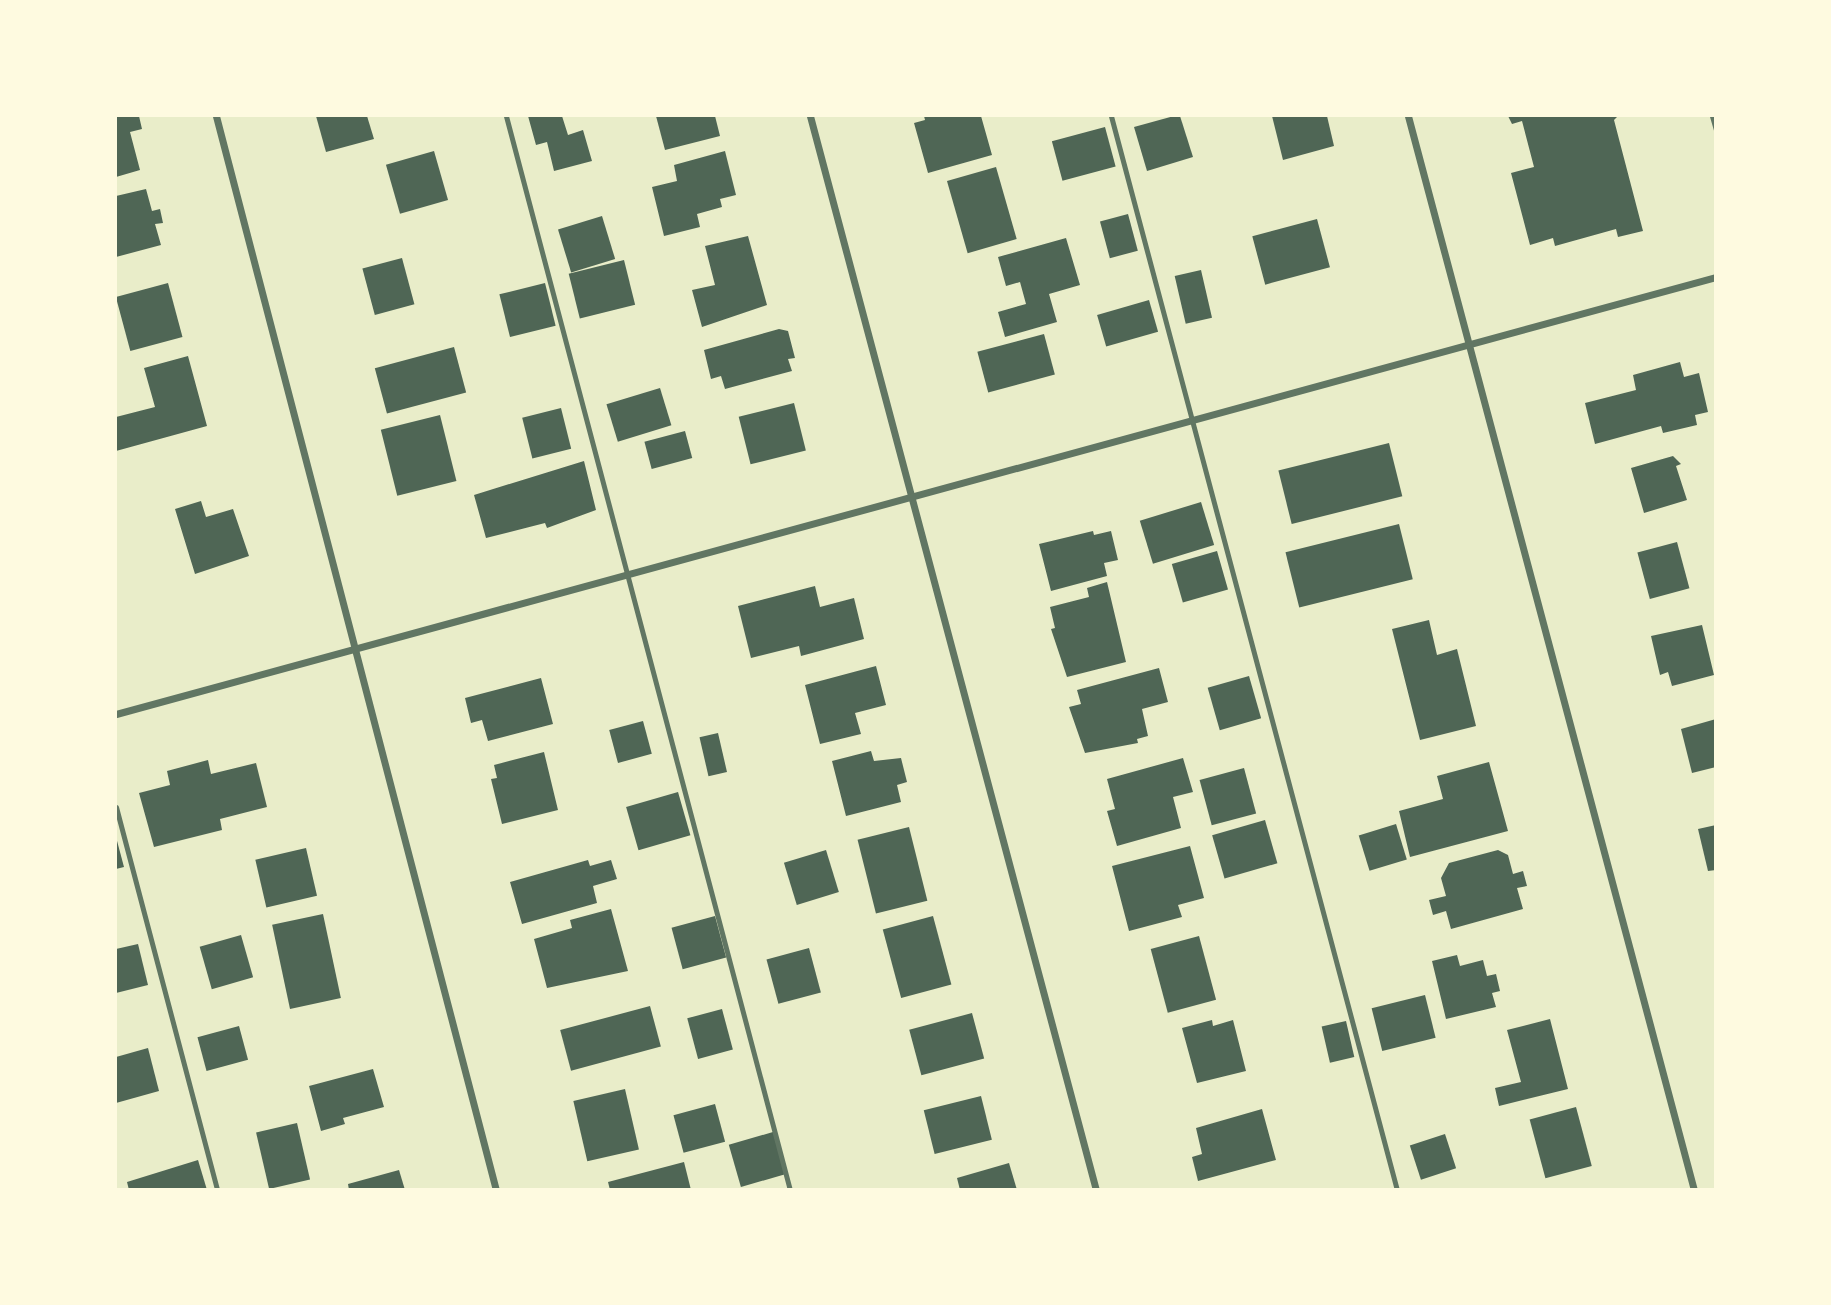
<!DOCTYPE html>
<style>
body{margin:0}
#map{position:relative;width:1831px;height:1305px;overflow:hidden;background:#e9edc9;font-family:"PT Sans Narrow",sans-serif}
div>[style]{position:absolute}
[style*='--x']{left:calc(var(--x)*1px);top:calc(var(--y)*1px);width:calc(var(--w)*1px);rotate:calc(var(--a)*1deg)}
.building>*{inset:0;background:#4f6655;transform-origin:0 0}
.service>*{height:5px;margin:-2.5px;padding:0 2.5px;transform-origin:2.5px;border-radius:2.5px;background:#617663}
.minor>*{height:7px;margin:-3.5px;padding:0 3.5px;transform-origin:3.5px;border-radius:3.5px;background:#617663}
span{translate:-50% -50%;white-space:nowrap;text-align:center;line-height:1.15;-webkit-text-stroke:5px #fefae0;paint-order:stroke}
.frame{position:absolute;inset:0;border:117px solid #fefae0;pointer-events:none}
</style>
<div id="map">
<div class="building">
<i style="clip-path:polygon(116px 116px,139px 116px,142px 129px,130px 132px,140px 170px,116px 177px)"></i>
<i style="clip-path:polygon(316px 116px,367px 116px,374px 139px,326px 152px)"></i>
<i style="clip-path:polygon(528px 116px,562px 116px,568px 135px,583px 130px,592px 161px,554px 171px,547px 142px,536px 145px)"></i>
<i style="clip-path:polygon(656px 116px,715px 116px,720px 136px,665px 150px)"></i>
<i style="clip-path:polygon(924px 116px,981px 116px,992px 155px,928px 173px,914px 123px,925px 120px)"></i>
<i style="clip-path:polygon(1174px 116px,1180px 116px,1193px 157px,1147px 171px,1134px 127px)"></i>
<i style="clip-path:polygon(1272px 116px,1327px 116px,1334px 146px,1283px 160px)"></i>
<i style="clip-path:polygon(1508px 116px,1618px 116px,1614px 120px,1643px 231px,1618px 237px,1616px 229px,1555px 246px,1553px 238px,1530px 245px,1511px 173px,1534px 167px,1522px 121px,1512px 124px)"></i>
<i style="left:1105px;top:127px;width:41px;height:55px;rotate:75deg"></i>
<i style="left:434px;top:151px;width:51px;height:50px;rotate:74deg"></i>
<i style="clip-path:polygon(725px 151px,736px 195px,720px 199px,722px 207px,697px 214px,700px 227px,664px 236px,652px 187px,677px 181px,674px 165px)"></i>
<i style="left:996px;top:167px;width:75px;height:51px;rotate:74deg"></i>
<i style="clip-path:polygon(146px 189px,152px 211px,160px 209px,163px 223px,155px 224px,161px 245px,116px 257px,116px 196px)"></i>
<i style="left:1128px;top:214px;width:38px;height:29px;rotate:75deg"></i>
<i style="left:602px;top:216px;width:45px;height:46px;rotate:73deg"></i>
<i style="left:1317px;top:219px;width:50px;height:67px;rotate:75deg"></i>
<i style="clip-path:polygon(748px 236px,767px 305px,702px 327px,692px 290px,715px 285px,705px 246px)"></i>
<i style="clip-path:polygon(1066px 238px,1080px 285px,1049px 294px,1057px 322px,1005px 337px,998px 312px,1026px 304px,1020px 282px,1006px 286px,998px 257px)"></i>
<i style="left:402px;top:258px;width:48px;height:41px;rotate:75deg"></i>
<i style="left:624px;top:260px;width:46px;height:57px;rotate:76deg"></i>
<i style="left:1201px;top:270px;width:49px;height:27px;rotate:77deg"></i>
<i style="left:168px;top:283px;width:56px;height:54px;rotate:75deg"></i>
<i style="left:545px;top:283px;width:44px;height:47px;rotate:76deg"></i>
<i style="left:1149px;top:300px;width:33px;height:54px;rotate:74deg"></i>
<i style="clip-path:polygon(779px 329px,788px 331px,795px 358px,788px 359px,792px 371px,725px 389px,721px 376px,711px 379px,704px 350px)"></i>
<i style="left:1044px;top:334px;width:42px;height:69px;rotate:75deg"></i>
<i style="left:454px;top:347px;width:47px;height:82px;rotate:75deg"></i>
<i style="clip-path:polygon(188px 356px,207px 426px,116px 451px,116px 417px,155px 407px,144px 368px)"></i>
<i style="clip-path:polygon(1680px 362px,1684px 377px,1699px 373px,1708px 412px,1695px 415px,1697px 425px,1663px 433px,1661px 426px,1595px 444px,1585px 403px,1636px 390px,1633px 375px)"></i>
<i style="left:660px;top:388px;width:39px;height:56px;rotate:73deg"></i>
<i style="left:794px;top:403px;width:49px;height:57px;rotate:76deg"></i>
<i style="left:561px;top:408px;width:42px;height:40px;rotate:76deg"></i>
<i style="left:440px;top:415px;width:68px;height:61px;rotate:76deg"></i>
<i style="left:685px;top:431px;width:28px;height:42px;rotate:75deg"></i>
<i style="left:1389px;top:443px;width:55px;height:114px;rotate:76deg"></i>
<i style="clip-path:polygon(1673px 456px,1681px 464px,1676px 466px,1687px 500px,1644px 513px,1631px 468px)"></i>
<i style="clip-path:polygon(584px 461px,596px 510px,547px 528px,545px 523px,486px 538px,474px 495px)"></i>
<i style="clip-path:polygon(201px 501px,206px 517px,233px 509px,249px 556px,195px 574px,175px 509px)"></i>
<i style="left:1201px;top:502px;width:45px;height:64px;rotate:73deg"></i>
<i style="left:1399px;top:524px;width:57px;height:117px;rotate:76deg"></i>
<i style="clip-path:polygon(1093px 531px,1094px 535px,1111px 531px,1118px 560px,1104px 563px,1107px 576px,1051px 591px,1039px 544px)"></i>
<i style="left:1677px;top:542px;width:48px;height:41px;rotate:75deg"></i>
<i style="left:1217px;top:551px;width:40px;height:47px;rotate:74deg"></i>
<i style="clip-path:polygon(1107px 582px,1126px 662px,1067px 677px,1051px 629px,1055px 628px,1050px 607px,1089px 597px,1087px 588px)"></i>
<i style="clip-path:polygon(815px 586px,820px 607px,854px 598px,864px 639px,801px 656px,799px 646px,751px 658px,738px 606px)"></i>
<i style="clip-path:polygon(1429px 620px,1437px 655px,1457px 649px,1476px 726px,1420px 740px,1392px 629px)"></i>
<i style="clip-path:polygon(1702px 625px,1714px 675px,1672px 686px,1668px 672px,1660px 675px,1651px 636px)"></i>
<i style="clip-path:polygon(876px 666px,886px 705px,855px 713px,861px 734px,820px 744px,805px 685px)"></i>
<i style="clip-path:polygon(1159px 668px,1168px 702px,1142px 709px,1148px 736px,1137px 739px,1138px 743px,1085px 753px,1069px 707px,1081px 704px,1077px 690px)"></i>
<i style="left:1249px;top:676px;width:44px;height:43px;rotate:74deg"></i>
<i style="clip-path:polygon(541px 678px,553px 724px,488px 741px,482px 720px,471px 723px,465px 698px)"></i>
<i style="clip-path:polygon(1716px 719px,1716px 767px,1692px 773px,1681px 729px)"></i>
<i style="left:643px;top:721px;width:34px;height:35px;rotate:75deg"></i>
<i style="left:718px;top:733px;width:40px;height:19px;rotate:77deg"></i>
<i style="clip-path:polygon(871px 751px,874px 761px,901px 758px,907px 782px,897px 785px,901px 802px,846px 816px,832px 761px)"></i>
<i style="clip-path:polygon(544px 752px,558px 810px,502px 824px,491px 779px,497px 778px,494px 765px)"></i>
<i style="clip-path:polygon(1183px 758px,1193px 792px,1173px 797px,1181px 828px,1117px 846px,1107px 811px,1115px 809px,1107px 779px)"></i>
<i style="clip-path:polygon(208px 760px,211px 774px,256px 763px,267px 807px,220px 819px,222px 830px,154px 847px,139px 793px,170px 785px,167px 771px)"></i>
<i style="clip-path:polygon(1489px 762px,1508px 831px,1410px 857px,1399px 811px,1443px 799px,1437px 776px)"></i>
<i style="left:1244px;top:768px;width:47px;height:46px;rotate:75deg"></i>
<i style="left:678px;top:792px;width:45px;height:54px;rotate:74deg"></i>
<i style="left:1265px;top:820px;width:45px;height:55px;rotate:74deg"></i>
<i style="left:1396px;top:824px;width:37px;height:39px;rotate:73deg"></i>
<i style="clip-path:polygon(1716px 825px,1716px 870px,1708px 871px,1698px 829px)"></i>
<i style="left:909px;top:827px;width:76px;height:53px;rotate:76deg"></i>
<i style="clip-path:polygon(116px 837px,124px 867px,116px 869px)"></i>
<i style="clip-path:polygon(1190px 846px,1204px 898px,1178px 905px,1182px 917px,1129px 931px,1112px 866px)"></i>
<i style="left:306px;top:848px;width:49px;height:52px;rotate:77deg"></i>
<i style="left:826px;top:850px;width:44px;height:44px;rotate:73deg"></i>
<i style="clip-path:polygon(1498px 850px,1508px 855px,1513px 874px,1523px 871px,1527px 886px,1517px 888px,1523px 909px,1451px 929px,1446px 911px,1433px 915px,1429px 900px,1446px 896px,1441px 878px,1449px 863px)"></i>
<i style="clip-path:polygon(588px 860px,590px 866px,611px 860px,617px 879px,593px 886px,597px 903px,522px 924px,510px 882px)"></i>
<i style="clip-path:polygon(611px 909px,628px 971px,547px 988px,534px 939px,572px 928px,570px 920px)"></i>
<i style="left:323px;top:914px;width:86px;height:52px;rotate:78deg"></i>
<i style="left:715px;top:916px;width:43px;height:45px;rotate:75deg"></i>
<i style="left:933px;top:916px;width:71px;height:52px;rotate:75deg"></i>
<i style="left:241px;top:935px;width:44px;height:43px;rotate:74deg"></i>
<i style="left:1199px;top:936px;width:66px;height:50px;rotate:75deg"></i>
<i style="clip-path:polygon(138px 944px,148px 985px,116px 993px,116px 949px)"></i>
<i style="left:809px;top:948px;width:46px;height:44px;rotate:75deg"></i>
<i style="clip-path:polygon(1457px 955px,1460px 966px,1483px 960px,1487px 976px,1496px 974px,1500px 991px,1492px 993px,1496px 1007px,1446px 1019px,1432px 961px)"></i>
<i style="left:1425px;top:995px;width:44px;height:55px;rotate:76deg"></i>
<i style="left:650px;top:1006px;width:42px;height:93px;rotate:75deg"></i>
<i style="left:722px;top:1009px;width:42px;height:36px;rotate:75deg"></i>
<i style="left:972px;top:1013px;width:47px;height:65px;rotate:75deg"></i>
<i style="clip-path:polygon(1550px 1019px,1568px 1089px,1499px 1106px,1495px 1088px,1521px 1082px,1507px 1030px)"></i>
<i style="clip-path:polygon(1212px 1020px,1213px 1026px,1233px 1020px,1246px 1071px,1197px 1083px,1182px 1028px)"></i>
<i style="left:1346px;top:1021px;width:37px;height:25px;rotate:77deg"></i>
<i style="left:239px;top:1026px;width:35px;height:43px;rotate:75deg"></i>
<i style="clip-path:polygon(148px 1048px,159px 1091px,116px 1103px,116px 1057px)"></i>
<i style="clip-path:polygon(373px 1069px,384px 1107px,343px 1118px,345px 1124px,321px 1131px,309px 1086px)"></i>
<i style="left:625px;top:1089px;width:62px;height:53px;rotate:77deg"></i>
<i style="left:981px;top:1096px;width:45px;height:59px;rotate:76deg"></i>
<i style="left:715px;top:1104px;width:39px;height:43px;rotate:75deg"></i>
<i style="left:1576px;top:1107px;width:61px;height:48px;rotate:75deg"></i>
<i style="clip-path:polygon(1262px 1109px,1276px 1160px,1198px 1181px,1192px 1157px,1202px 1154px,1196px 1128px)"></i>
<i style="left:297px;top:1123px;width:58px;height:42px;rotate:77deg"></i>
<i style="left:773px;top:1132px;width:44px;height:46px;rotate:74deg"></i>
<i style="left:1445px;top:1134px;width:36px;height:37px;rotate:72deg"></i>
<i style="clip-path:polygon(198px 1160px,207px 1190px,129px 1190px,127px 1182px)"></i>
<i style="clip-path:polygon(684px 1162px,691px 1190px,610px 1190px,608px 1182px)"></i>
<i style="clip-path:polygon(1009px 1163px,1017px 1190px,960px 1190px,957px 1178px)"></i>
<i style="clip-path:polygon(399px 1170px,405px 1190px,349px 1190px,348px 1184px)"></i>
</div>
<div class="service">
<i style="--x:506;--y:116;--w:1111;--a:75.19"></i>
<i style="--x:1111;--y:116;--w:1111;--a:75.09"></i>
<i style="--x:1712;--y:116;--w:15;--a:74"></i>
<i style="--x:116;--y:807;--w:396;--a:75.2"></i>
</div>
<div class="minor">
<i style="--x:216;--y:116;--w:1110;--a:75.39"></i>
<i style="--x:810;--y:116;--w:1111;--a:75.09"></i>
<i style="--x:1408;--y:116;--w:1111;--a:75.09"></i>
<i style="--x:116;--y:714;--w:1659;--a:-15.28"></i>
</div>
<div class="frame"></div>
</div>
